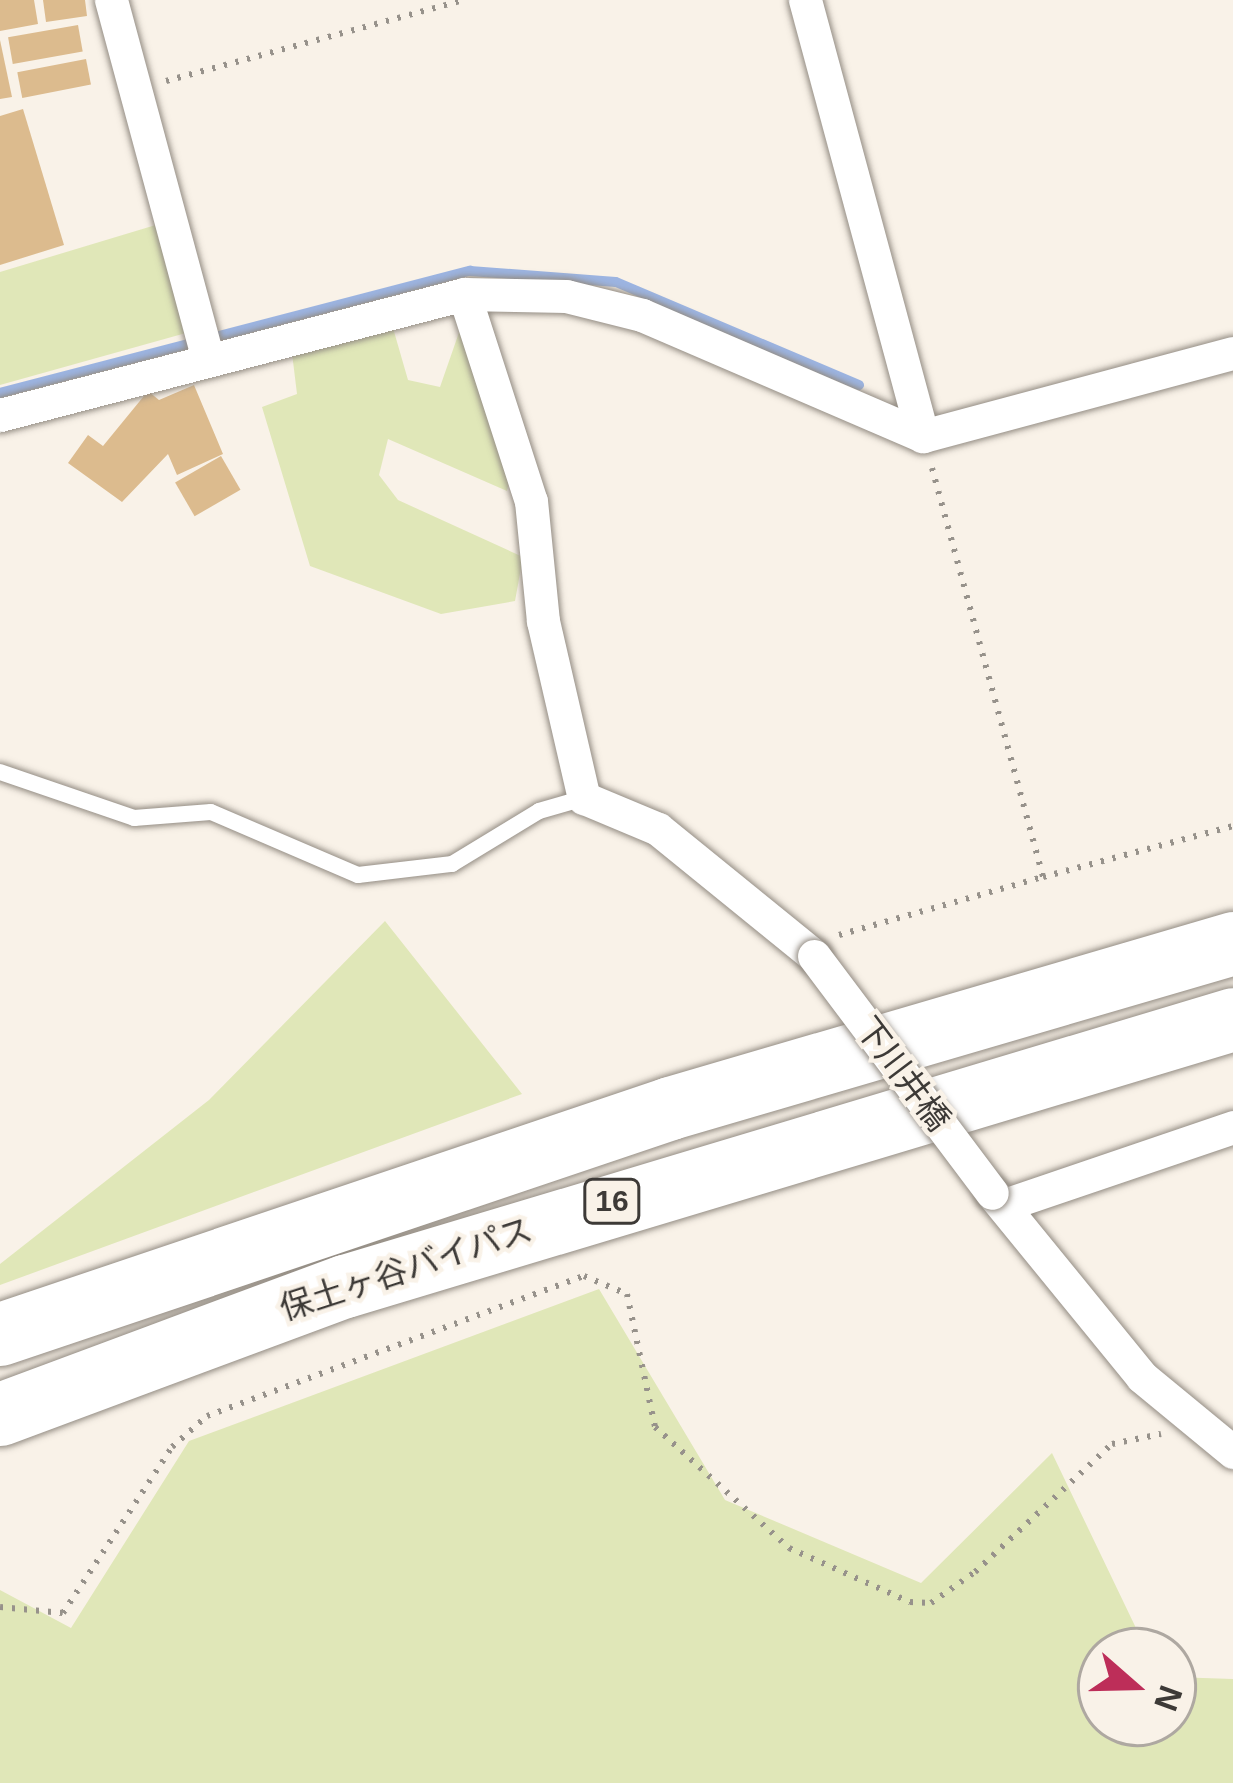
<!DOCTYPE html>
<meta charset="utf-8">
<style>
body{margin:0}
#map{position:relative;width:1233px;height:1783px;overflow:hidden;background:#f9f2e8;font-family:Arial,"Noto Sans JP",sans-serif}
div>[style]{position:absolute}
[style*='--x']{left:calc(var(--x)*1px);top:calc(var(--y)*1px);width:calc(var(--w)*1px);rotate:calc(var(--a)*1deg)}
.green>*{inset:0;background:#e0e7b8}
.stream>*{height:10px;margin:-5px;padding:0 5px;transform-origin:5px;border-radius:5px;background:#9cb4e1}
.building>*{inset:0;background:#dcbb8e;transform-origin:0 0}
.path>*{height:6px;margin-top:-3px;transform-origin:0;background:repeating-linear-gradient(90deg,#97928b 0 3px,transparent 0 12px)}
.roads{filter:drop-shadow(0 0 3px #948d84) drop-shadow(0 0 3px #948d84)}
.lane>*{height:16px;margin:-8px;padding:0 8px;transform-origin:8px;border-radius:8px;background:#fff}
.street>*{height:33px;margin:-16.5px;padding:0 16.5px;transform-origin:16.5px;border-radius:16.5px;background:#fff}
.highway>*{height:63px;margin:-31.5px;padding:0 31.5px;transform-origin:31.5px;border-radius:31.5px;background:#fff}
.bridges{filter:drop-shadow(0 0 3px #948d84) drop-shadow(0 0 3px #948d84)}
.street-bridge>*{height:33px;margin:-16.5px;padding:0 16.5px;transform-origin:16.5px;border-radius:16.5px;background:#fff}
span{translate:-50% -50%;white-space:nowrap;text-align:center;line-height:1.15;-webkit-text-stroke:9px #f9f2e8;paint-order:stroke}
.shield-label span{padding:3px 9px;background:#f9f2e8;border:3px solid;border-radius:9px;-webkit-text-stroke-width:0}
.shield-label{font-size:30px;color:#3d3a37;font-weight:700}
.street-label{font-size:33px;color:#3d3a37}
.north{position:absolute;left:1077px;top:1627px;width:120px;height:120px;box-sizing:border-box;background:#f9f2e8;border:3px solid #aea8a1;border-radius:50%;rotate:110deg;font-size:33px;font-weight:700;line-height:48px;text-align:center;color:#3d3a37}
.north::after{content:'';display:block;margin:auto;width:42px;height:54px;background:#bd2e59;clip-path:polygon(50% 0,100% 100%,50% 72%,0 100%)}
</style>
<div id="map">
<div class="green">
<i style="clip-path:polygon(159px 224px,186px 333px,0 385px,0 272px)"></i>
<i style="clip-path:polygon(463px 321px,517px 448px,507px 491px,388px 439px,379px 475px,398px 500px,523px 557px,515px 601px,441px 614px,310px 566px,262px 407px,297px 394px,291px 345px,393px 328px,408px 380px,440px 387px)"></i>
<i style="clip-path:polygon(385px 921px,522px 1094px,0 1285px,0 1264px,209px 1100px)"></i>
<i style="clip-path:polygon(599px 1289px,725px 1500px,921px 1583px,1052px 1453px,1147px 1651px,1101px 1651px,1101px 1723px,1173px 1723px,1173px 1677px,1233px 1679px,1233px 1783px,0 1783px,0 1590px,71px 1628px,189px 1441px)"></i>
</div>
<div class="stream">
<i style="--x:0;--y:393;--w:486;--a:-14.6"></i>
<i style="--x:470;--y:271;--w:146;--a:4.3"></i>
<i style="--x:616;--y:282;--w:264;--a:23"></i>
</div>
<div class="building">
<i style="clip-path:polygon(0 0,34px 0,38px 24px,0 31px)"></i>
<i style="clip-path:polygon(43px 0,85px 0,87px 16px,46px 22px)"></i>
<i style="left:78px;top:25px;width:27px;height:71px;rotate:80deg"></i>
<i style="clip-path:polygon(0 40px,12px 97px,0 99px)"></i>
<i style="left:86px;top:59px;width:26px;height:70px;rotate:79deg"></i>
<i style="clip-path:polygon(23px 109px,64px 245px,0 265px,0 116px)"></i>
<i style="clip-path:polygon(194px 385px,223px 454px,177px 475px,168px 454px,122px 502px,68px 463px,88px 435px,103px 446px,148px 391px,159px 400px)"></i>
<i style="left:221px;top:456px;width:39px;height:53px;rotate:60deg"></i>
</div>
<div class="path">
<i style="--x:166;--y:81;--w:310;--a:-15.2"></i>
<i style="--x:932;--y:468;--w:424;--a:74.8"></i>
<i style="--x:1043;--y:877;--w:197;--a:-15"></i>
<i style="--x:839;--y:935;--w:212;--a:-15.9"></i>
<i style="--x:0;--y:1607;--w:63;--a:5.4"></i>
<i style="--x:63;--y:1613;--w:199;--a:-56.7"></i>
<i style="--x:172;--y:1447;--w:47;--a:-41.5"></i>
<i style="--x:207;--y:1416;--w:402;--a:-20.4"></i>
<i style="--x:584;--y:1276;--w:47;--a:22.7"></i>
<i style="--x:627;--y:1294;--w:136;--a:78.1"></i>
<i style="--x:655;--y:1427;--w:181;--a:42.1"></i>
<i style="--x:789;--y:1548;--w:133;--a:24.1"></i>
<i style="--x:910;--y:1602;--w:21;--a:3"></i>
<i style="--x:931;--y:1603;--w:54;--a:-35.2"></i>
<i style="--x:975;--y:1572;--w:187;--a:-43.1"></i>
<i style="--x:1112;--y:1444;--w:50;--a:-11.5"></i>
</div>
<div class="roads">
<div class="lane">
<i style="--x:0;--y:772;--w:142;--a:18.9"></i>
<i style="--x:134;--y:818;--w:77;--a:-4.5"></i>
<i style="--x:211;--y:812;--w:160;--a:23.2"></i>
<i style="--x:358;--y:875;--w:95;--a:-6.7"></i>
<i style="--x:452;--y:864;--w:102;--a:-31.3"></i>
<i style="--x:539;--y:811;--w:47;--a:-16.1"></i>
</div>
<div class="street">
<i style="--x:111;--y:0;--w:369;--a:74.9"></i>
<i style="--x:805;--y:0;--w:452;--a:74.9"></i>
<i style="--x:464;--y:294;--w:218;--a:72.1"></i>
<i style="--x:531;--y:501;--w:121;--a:84.3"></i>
<i style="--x:543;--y:621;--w:182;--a:77"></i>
<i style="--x:584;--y:798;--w:80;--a:22.7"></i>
<i style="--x:658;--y:829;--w:201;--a:39.1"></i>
<i style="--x:0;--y:415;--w:480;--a:-14.6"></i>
<i style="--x:464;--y:294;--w:102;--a:1.1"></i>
<i style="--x:566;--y:296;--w:78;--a:14"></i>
<i style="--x:642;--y:315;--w:306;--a:23.3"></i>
<i style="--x:923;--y:436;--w:321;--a:-15"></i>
<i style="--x:992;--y:1193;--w:237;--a:50.8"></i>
<i style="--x:1142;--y:1377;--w:118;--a:39.5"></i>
<i style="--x:1004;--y:1205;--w:242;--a:-18.8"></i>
</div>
<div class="highway">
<i style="--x:0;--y:1334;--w:707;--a:-18.64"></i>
<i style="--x:670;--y:1108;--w:587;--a:-16.33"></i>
<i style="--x:0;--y:1414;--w:368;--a:-20.4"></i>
<i style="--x:345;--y:1286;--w:927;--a:-16.73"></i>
</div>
</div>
<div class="bridges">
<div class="street-bridge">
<i style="--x:814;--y:956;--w:296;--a:53.1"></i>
</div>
</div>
<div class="shield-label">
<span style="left:612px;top:1201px">16</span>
</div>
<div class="street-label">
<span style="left:903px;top:1074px;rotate:53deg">下川井橋</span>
<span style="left:406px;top:1269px;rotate:-18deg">保土ヶ谷バイパス</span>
</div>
<div class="north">N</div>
</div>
